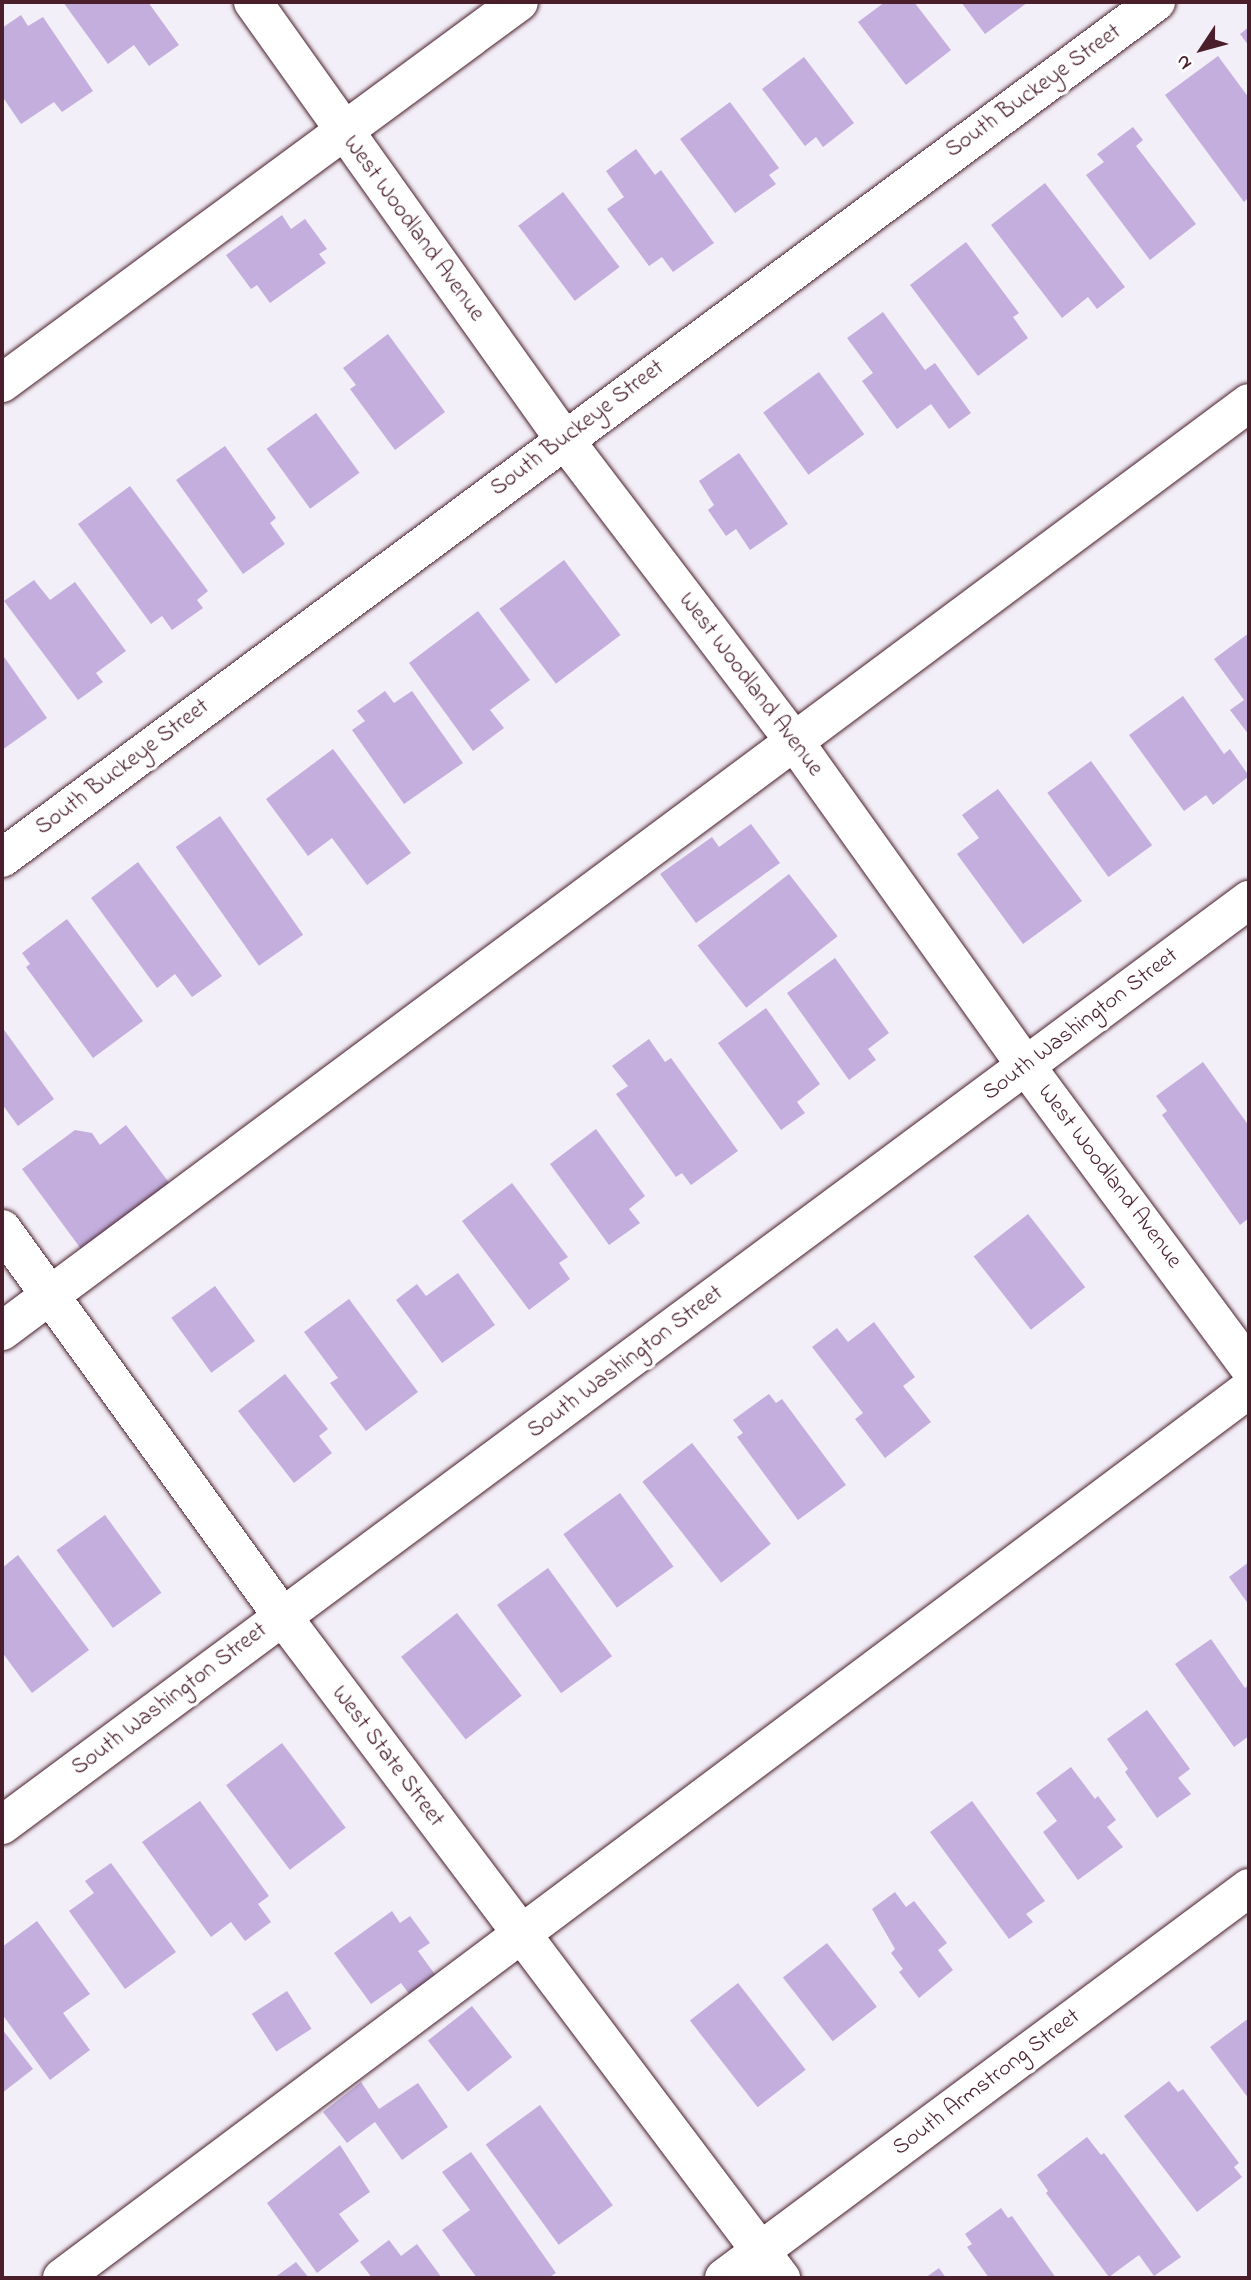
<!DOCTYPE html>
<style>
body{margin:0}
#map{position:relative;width:1251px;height:2280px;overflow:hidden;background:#f3eff8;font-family:"Indie Flower",sans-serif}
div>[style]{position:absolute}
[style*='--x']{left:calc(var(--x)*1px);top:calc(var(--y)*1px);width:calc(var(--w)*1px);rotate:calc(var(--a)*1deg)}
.building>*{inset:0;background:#c3aedd;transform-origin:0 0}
.roads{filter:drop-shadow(0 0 2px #4a1f2b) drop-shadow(0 0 2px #4a1f2b)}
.minor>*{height:38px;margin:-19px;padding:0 19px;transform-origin:19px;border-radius:19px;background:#fff}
.major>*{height:38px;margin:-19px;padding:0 19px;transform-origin:19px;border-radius:19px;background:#fff}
span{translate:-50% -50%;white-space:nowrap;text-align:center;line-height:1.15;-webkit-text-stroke:7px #fff;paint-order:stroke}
.street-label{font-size:23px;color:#4a1f2b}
.frame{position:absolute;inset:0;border:4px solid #4a1f2b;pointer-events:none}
.north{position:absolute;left:1167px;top:14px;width:70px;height:70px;-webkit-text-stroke:5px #fff;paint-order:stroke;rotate:234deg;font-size:19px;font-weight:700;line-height:28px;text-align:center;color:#4a1f2b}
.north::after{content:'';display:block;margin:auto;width:24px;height:32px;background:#4a1f2b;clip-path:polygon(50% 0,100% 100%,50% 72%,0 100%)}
</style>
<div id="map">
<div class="building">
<i style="clip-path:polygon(63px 2px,148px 2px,179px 45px,149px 66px,134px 45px,108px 64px)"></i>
<i style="clip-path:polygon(885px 2px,914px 2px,951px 50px,906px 85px,858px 22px)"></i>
<i style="clip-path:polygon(961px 2px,1028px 2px,985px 34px)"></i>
<i style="clip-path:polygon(21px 15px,28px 26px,43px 17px,93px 91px,62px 112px,54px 102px,21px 124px,2px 96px,2px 28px)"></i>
<i style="clip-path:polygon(1249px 27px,1249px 46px,1240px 34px)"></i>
<i style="clip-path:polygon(1218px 56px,1249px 98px,1249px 197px,1244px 202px,1165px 95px)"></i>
<i style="clip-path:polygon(804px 57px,854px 123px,823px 147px,816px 137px,805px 146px,762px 89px)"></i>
<i style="clip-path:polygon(730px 102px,779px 168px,769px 175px,776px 184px,735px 213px,680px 139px)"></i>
<i style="clip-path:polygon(1133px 127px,1143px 140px,1136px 146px,1196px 224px,1150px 260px,1086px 175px,1104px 162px,1097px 154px)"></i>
<i style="clip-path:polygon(636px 149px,655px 175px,661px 170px,714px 243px,673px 272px,662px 257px,649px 266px,607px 209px,624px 197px,606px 171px)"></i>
<i style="clip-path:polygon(1045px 183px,1125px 287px,1097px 309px,1088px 297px,1062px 318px,991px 225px)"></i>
<i style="left:563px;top:192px;width:94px;height:56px;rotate:53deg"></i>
<i style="clip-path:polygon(282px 215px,291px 229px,305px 219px,327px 249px,319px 254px,326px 263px,270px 303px,257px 285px,251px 289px,226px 255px)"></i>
<i style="clip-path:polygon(966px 242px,1019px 313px,1013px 317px,1028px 338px,978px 376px,910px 285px)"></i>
<i style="clip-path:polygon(883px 312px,925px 370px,935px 363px,971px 413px,949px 429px,931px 404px,897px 429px,862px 381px,873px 373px,847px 338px)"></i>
<i style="clip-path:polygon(388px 334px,445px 412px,395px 450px,350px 389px,356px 385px,343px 368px)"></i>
<i style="left:819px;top:372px;width:77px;height:69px;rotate:54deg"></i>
<i style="left:316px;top:413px;width:74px;height:61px;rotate:54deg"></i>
<i style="clip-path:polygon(225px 446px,276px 518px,270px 523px,285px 544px,243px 574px,176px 480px)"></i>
<i style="clip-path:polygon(739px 453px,788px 524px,750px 550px,736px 529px,726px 536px,708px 510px,714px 505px,699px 481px)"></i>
<i style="clip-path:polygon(130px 486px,208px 591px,197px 600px,203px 608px,172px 630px,162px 616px,151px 624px,78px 524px)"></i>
<i style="left:564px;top:560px;width:94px;height:81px;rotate:53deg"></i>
<i style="clip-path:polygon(34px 580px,50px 600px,75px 582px,126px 651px,96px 673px,103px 682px,78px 700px,4px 601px)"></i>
<i style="clip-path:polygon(478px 611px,530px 680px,490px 710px,504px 728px,473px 751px,409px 663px)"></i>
<i style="clip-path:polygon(1249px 633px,1249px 735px,1230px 710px,1244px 700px,1214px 659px)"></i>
<i style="clip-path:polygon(2px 654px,47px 718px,2px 750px)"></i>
<i style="clip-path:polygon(385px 691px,394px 703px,412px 691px,463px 763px,404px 804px,352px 730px,365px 721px,357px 711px)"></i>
<i style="clip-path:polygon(1183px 696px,1224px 754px,1230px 749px,1249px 776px,1213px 805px,1206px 795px,1184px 811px,1129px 735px)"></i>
<i style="clip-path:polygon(333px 749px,411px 853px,367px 885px,332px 838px,308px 856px,266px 799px)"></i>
<i style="left:1091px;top:761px;width:104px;height:54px;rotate:54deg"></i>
<i style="clip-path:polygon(998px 789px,1082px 901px,1023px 944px,957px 854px,979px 838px,962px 815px)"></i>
<i style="left:220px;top:816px;width:145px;height:54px;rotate:55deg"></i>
<i style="clip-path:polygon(751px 824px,780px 863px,696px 923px,660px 874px,712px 837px,719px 847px)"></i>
<i style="clip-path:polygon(138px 862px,222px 976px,192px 997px,175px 974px,157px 988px,91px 898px)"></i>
<i style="left:789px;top:874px;width:79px;height:116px;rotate:52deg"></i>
<i style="clip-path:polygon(67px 919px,143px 1021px,93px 1058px,26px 967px,30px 964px,22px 953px)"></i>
<i style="clip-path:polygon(835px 958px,889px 1033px,868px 1049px,876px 1060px,849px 1080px,787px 993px)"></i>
<i style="clip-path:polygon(766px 1008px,820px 1084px,797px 1102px,805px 1113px,781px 1130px,718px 1043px)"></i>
<i style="clip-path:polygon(2px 1027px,54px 1099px,18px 1126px,2px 1104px)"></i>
<i style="clip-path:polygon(649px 1039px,665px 1062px,671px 1058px,738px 1151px,691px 1185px,682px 1173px,676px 1177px,616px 1094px,628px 1086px,612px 1066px)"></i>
<i style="clip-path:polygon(1203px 1062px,1249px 1126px,1249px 1218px,1240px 1225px,1162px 1115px,1167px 1111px,1156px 1096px)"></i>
<i style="clip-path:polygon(126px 1125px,173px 1188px,84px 1253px,22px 1169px,75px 1130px,92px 1133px,100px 1145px)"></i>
<i style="clip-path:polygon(596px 1129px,645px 1196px,629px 1209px,640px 1223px,609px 1245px,550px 1164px)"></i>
<i style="clip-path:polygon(512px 1183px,568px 1257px,559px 1263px,570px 1279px,529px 1310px,462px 1221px)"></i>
<i style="left:1028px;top:1214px;width:93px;height:69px;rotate:52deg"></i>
<i style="clip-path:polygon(458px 1273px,495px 1325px,442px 1363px,396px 1300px,417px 1284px,426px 1296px)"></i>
<i style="left:215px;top:1286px;width:68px;height:54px;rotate:54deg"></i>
<i style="clip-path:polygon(349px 1299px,418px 1392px,366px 1431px,330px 1383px,338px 1378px,304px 1332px)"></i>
<i style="clip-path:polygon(874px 1322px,915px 1377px,903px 1386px,931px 1422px,885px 1458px,855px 1419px,863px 1413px,812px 1347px,837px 1328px,848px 1342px)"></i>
<i style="clip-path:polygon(285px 1374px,328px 1429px,319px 1436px,332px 1453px,294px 1483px,238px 1411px)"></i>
<i style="clip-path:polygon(769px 1394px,776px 1403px,782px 1399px,846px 1485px,798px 1520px,737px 1437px,743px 1433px,733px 1420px)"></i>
<i style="left:692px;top:1443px;width:128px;height:63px;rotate:52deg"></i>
<i style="left:620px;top:1493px;width:91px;height:70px;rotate:54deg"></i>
<i style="left:105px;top:1515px;width:96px;height:60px;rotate:54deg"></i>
<i style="clip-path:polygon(18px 1555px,89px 1650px,32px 1693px,2px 1652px,2px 1568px)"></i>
<i style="clip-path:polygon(1249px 1562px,1249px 1605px,1229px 1577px)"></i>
<i style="left:548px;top:1568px;width:109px;height:63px;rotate:54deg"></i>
<i style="left:457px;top:1613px;width:105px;height:71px;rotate:52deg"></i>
<i style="clip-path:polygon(1211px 1639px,1245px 1688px,1249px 1685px,1249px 1736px,1234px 1747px,1175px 1664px)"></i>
<i style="clip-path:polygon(1147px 1710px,1190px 1769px,1178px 1778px,1191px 1794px,1157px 1818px,1125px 1772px,1128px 1769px,1107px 1739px)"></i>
<i style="left:282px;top:1743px;width:106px;height:70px;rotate:53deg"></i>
<i style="clip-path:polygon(1071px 1767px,1095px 1799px,1098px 1796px,1116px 1820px,1107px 1827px,1123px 1847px,1078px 1880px,1043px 1832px,1057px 1821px,1036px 1793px)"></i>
<i style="clip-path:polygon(200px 1801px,269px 1896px,258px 1904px,271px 1922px,245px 1941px,231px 1922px,211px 1937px,142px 1842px)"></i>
<i style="clip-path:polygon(972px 1801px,1045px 1901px,1026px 1914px,1033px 1922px,1009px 1939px,930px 1832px)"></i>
<i style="clip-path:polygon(111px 1863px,176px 1952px,125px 1989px,69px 1911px,94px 1893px,85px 1881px)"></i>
<i style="clip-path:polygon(895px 1892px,906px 1907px,914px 1901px,947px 1943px,938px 1950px,953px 1970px,919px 1998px,899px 1972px,903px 1969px,891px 1953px,895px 1949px,872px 1909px)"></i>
<i style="clip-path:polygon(392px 1911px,400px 1923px,410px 1916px,430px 1943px,418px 1951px,439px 1980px,413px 1999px,401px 1983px,371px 2004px,334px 1953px)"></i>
<i style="clip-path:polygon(37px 1921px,90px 1994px,63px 2013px,90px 2050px,50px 2080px,2px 2014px,2px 1947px)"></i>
<i style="left:827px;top:1943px;width:81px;height:56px;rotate:52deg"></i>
<i style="left:738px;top:1983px;width:110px;height:61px;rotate:52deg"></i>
<i style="left:287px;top:1991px;width:45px;height:42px;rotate:57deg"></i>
<i style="left:472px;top:2006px;width:65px;height:56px;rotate:52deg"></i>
<i style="clip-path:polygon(1249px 2018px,1249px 2099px,1210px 2047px)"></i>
<i style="clip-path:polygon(2px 2029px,33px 2069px,2px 2093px)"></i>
<i style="clip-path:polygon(1169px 2081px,1178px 2092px,1183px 2089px,1239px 2163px,1234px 2167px,1242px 2177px,1197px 2212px,1124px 2116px)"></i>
<i style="clip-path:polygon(361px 2082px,379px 2109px,418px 2083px,448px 2127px,402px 2160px,375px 2122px,347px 2143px,323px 2112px)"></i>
<i style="left:540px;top:2105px;width:124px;height:67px;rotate:54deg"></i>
<i style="clip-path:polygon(1087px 2137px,1101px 2155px,1104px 2153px,1181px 2257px,1154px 2276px,1139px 2255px,1109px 2277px,1046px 2193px,1048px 2191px,1037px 2175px)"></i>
<i style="clip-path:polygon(340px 2145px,370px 2192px,339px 2214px,359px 2241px,317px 2273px,267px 2203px)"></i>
<i style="clip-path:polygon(471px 2152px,556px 2273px,548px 2278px,477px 2278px,442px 2230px,470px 2210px,442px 2172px)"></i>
<i style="clip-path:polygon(1001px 2208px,1008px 2218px,1012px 2216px,1056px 2278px,989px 2278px,967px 2247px,972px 2244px,965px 2234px)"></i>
<i style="clip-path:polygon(389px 2240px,401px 2256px,417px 2244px,442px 2278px,372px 2278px,360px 2262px)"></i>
<i style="clip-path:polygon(296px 2262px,309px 2278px,274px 2278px)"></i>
<i style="clip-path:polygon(939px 2268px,946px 2278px,925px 2278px)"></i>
</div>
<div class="roads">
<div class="minor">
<i style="--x:253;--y:2;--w:536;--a:54.56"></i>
<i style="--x:564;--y:439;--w:380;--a:52.7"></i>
<i style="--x:794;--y:741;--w:399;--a:54.5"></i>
<i style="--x:1026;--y:1066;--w:375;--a:53.5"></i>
<i style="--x:2;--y:383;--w:642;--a:-36.39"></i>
<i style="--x:2;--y:858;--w:1437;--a:-36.57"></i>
<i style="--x:2;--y:1229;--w:479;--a:54.1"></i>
<i style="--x:283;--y:1617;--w:828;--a:53.01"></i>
<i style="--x:2;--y:1331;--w:1554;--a:-36.66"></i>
<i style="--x:62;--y:2278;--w:1483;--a:-36.83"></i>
<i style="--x:724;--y:2278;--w:654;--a:-36.61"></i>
</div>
<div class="major">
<i style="--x:2;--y:1825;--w:1553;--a:-36.57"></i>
</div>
</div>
<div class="street-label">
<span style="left:1034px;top:92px;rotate:-36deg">South Buckeye Street</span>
<span style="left:413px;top:229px;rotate:54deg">West Woodland Avenue</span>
<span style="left:578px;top:429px;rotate:-37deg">South Buckeye Street</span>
<span style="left:750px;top:685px;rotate:53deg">West Woodland Avenue</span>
<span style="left:123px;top:768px;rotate:-37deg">South Buckeye Street</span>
<span style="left:1081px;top:1025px;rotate:-37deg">South Washington Street</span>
<span style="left:1109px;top:1177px;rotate:53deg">West Woodland Avenue</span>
<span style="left:626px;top:1363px;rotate:-37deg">South Washington Street</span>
<span style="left:170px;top:1700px;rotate:-37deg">South Washington Street</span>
<span style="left:387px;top:1757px;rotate:53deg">West State Street</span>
<span style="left:987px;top:2083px;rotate:-37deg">South Armstrong Street</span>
</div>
<div class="frame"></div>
<div class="north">N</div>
</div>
